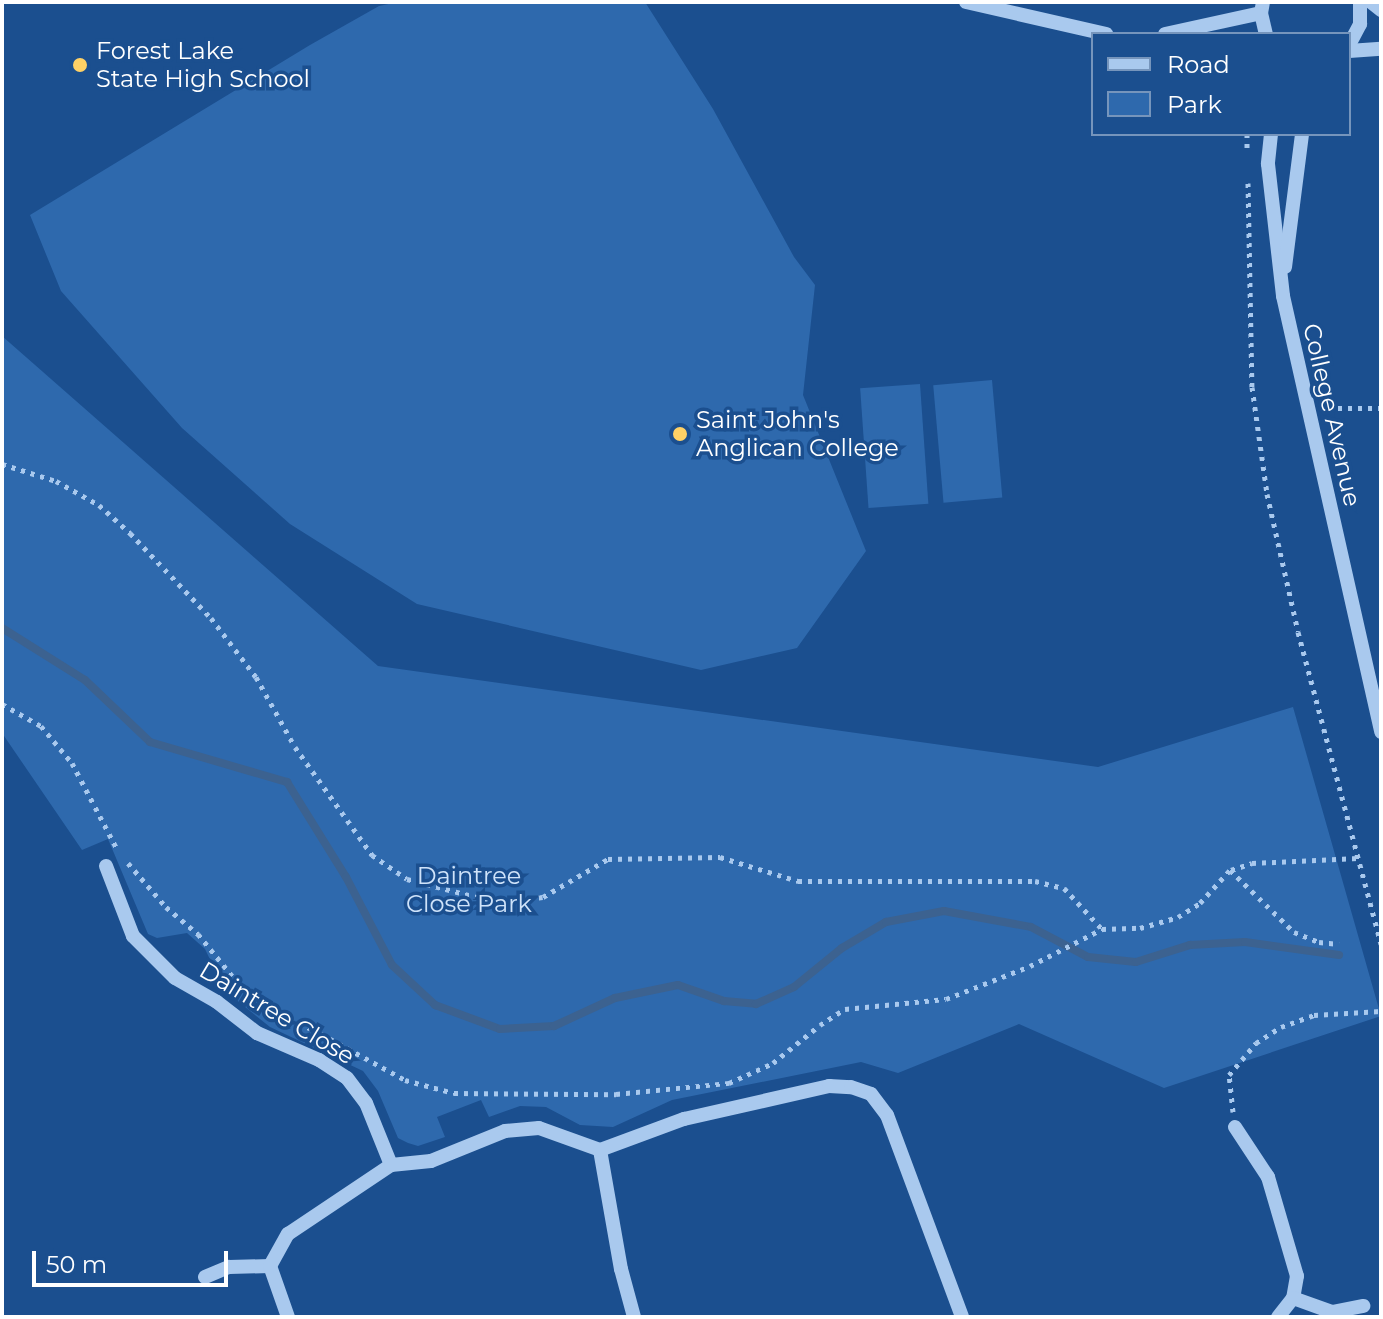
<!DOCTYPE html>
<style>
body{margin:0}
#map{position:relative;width:1383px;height:1319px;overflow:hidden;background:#1b4f8f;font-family:Montserrat,sans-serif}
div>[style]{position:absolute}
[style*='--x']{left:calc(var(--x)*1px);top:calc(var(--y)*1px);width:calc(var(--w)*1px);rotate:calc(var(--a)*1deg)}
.green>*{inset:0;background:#2e69ad;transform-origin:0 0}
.stream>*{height:8px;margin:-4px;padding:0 4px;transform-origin:4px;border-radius:4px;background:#3c6290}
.path>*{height:5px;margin-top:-2.5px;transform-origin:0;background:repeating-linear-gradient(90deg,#a9c9ee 0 4px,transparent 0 10px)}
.minor>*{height:14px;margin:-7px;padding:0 7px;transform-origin:7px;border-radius:7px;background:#a9c9ee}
.dots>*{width:22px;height:22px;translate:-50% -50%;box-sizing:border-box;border:4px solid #1b4f8f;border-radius:50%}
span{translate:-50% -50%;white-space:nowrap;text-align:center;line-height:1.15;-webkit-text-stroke:7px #1b4f8f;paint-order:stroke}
.poi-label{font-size:24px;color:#fff}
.left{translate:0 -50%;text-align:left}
.street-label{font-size:24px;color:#fff}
.park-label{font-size:24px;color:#cfe3fa}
.frame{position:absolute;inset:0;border:4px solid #fff;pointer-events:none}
.legend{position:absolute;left:1091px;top:32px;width:260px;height:104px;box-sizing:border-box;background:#1b4f8f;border:2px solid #7695bc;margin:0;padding:10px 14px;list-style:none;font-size:24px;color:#fff}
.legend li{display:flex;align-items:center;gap:16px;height:40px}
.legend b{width:40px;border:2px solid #7695bc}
.scale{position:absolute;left:32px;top:1251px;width:196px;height:36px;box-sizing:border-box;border:4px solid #fff;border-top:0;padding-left:10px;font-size:24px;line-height:28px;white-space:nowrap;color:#fff;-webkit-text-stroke:6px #1b4f8f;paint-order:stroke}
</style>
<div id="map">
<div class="green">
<i style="clip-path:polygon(398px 2px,645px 2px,713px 109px,794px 257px,815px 285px,803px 395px,866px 551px,797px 648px,701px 670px,417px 604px,290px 524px,182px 428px,61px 291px,30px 215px,310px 45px,379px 6px)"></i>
<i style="clip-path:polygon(2px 336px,378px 666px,1098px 767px,1293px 707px,1381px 1016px,1164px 1088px,1019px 1024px,898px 1073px,861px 1062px,672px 1100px,613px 1127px,580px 1125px,546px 1107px,520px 1106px,489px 1117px,481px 1100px,437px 1117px,445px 1137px,418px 1146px,408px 1143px,398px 1138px,378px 1091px,363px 1071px,270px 1027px,225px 991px,205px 949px,187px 933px,157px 938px,148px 934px,108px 839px,82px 850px,2px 733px)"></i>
<i style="left:992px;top:380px;width:118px;height:59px;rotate:85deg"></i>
<i style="left:920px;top:384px;width:120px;height:60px;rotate:86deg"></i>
</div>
<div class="stream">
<i style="--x:2;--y:628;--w:98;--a:32.1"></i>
<i style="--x:85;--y:680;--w:90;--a:43.6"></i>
<i style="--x:150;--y:742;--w:143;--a:16.3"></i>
<i style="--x:287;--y:782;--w:112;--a:58.2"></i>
<i style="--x:346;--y:877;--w:99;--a:62.4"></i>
<i style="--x:392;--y:965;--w:59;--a:42.9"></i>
<i style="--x:435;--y:1005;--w:69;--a:20.3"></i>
<i style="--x:500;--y:1029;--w:54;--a:-3.2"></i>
<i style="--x:554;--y:1026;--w:67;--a:-24.7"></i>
<i style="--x:615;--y:998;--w:64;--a:-11.7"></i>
<i style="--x:678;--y:985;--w:49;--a:19.2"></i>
<i style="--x:724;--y:1001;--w:32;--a:5"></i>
<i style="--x:756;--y:1004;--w:42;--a:-24.1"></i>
<i style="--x:794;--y:987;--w:62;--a:-39.1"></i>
<i style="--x:842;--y:948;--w:51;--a:-30.6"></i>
<i style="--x:886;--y:922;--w:59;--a:-10.7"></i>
<i style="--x:944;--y:911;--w:88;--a:10.4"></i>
<i style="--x:1031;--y:927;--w:64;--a:27.8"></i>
<i style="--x:1088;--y:957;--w:48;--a:5.9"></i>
<i style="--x:1136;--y:962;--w:57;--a:-17.5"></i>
<i style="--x:1190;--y:945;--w:55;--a:-3.1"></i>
<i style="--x:1245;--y:942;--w:95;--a:7.9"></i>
</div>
<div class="path">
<i style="--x:1247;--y:134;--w:15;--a:90"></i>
<i style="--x:1248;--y:183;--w:204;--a:88.9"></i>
<i style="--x:1252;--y:387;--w:108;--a:82"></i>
<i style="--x:1267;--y:494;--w:141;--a:77.3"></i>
<i style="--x:1298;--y:632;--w:323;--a:75.1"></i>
<i style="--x:1328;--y:408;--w:53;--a:0"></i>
<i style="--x:2;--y:464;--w:57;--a:17.5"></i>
<i style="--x:56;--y:481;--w:49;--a:29.2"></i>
<i style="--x:99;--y:505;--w:42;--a:42.1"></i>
<i style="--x:130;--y:533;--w:117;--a:46.4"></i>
<i style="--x:211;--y:618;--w:74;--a:52.7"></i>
<i style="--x:256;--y:677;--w:80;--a:60.9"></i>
<i style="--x:295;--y:747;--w:133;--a:54.5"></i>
<i style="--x:372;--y:855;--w:42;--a:34.4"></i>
<i style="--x:407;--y:879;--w:95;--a:14.6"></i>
<i style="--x:499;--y:903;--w:44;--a:-7.8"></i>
<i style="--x:543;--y:897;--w:75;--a:-30.3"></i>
<i style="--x:608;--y:859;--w:112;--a:-1"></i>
<i style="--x:720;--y:857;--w:82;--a:17.1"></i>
<i style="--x:798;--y:881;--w:237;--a:0"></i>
<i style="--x:1035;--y:881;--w:30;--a:14"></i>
<i style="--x:1064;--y:888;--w:56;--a:47.2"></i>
<i style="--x:1102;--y:929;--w:38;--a:-2"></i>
<i style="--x:1140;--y:928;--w:40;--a:-16"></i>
<i style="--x:1178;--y:917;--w:26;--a:-32"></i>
<i style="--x:1200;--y:903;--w:45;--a:-47.7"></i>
<i style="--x:1230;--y:870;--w:89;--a:44.1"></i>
<i style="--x:1294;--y:932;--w:27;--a:22"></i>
<i style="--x:1319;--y:942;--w:20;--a:6"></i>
<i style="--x:2;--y:704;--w:45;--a:29.4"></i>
<i style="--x:41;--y:726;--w:48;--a:50"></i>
<i style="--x:72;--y:763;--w:97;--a:62.4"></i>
<i style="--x:128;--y:863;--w:58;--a:49.2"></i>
<i style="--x:166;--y:907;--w:42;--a:40.2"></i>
<i style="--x:198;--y:934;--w:63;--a:50.8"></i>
<i style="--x:238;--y:983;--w:44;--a:41.3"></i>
<i style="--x:271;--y:1012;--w:44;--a:22.5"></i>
<i style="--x:312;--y:1029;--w:106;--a:28.7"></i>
<i style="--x:405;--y:1080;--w:51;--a:14.9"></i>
<i style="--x:454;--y:1093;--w:162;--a:0.4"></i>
<i style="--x:616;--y:1094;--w:114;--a:-5.6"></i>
<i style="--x:729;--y:1083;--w:48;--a:-24.4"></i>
<i style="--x:773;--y:1063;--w:60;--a:-39"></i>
<i style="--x:820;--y:1025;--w:30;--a:-33"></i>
<i style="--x:845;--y:1009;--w:101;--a:-5.7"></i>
<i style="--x:946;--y:999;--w:90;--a:-21.4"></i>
<i style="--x:1030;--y:966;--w:81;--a:-27.2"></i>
<i style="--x:1231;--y:870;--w:22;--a:-18"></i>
<i style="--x:1252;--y:863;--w:106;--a:-2.7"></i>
<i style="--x:1233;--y:1112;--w:37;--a:-96"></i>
<i style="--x:1229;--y:1075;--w:42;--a:-49.8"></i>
<i style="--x:1256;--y:1043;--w:30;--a:-33"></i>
<i style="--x:1281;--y:1027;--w:35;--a:-20"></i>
<i style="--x:1314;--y:1015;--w:67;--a:-3.4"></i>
</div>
<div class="minor">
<i style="--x:966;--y:2;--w:144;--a:12.9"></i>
<i style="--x:1263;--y:2;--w:11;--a:100"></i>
<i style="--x:1261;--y:13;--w:22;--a:77"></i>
<i style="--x:1371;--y:2;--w:13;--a:39"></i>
<i style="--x:1165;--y:34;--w:98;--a:-12.3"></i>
<i style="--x:1349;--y:45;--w:24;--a:-62"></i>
<i style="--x:1360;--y:24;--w:22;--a:-90"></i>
<i style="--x:1349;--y:51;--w:32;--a:-4"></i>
<i style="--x:1271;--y:134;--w:30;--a:96"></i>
<i style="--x:1268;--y:164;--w:133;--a:83.5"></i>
<i style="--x:1283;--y:296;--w:447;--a:77.3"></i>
<i style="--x:1285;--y:267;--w:134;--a:-82.7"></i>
<i style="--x:106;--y:866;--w:75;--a:68.9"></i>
<i style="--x:133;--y:936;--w:59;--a:45"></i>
<i style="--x:175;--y:978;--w:48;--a:29.7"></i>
<i style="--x:217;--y:1002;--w:51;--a:37.8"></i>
<i style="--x:257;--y:1033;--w:68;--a:23.5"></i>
<i style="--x:319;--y:1060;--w:33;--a:33"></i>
<i style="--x:347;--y:1078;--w:31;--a:53"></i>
<i style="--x:366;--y:1103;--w:67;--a:68"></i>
<i style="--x:1235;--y:1127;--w:60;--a:56.6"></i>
<i style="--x:1268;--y:1177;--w:103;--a:73.7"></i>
<i style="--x:1297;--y:1276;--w:22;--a:100"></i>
<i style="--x:1293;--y:1298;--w:24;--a:128"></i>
<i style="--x:600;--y:1150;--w:121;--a:80"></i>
<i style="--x:621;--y:1269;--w:50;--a:74.8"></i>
<i style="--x:205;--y:1277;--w:26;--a:-23"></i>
<i style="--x:229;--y:1267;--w:41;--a:-1.4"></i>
<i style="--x:1293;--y:1298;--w:41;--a:19.7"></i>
<i style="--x:1332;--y:1312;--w:32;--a:-11"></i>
<i style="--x:288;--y:1317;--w:54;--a:-109.4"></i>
<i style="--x:270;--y:1266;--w:37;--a:-61"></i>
<i style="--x:288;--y:1234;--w:124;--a:-33.8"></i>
<i style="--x:391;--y:1165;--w:40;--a:-5.7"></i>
<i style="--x:431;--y:1161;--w:80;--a:-22.1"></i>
<i style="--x:505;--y:1131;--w:34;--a:-5"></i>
<i style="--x:539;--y:1128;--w:65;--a:19.8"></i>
<i style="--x:600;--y:1150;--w:90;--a:-20.3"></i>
<i style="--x:684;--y:1119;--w:149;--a:-12.8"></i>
<i style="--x:829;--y:1086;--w:22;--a:3"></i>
<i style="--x:851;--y:1087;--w:21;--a:19"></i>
<i style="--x:871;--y:1094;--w:26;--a:53"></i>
<i style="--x:887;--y:1115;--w:215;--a:69.6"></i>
</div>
<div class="dots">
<i style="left:80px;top:65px;background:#ffd166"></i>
<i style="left:680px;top:434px;background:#ffd166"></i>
</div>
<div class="poi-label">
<span class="left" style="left:96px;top:65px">Forest Lake<br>State High School</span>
<span class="left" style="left:696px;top:434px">Saint John's<br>Anglican College</span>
</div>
<div class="street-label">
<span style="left:1332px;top:415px;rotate:77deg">College Avenue</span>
<span style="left:277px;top:1013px;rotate:31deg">Daintree Close</span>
</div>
<div class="park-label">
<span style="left:469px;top:890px">Daintree<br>Close Park</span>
</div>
<div class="frame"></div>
<ul class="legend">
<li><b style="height:10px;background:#a9c9ee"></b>Road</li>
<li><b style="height:22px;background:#2e69ad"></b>Park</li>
</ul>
<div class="scale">50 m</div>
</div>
